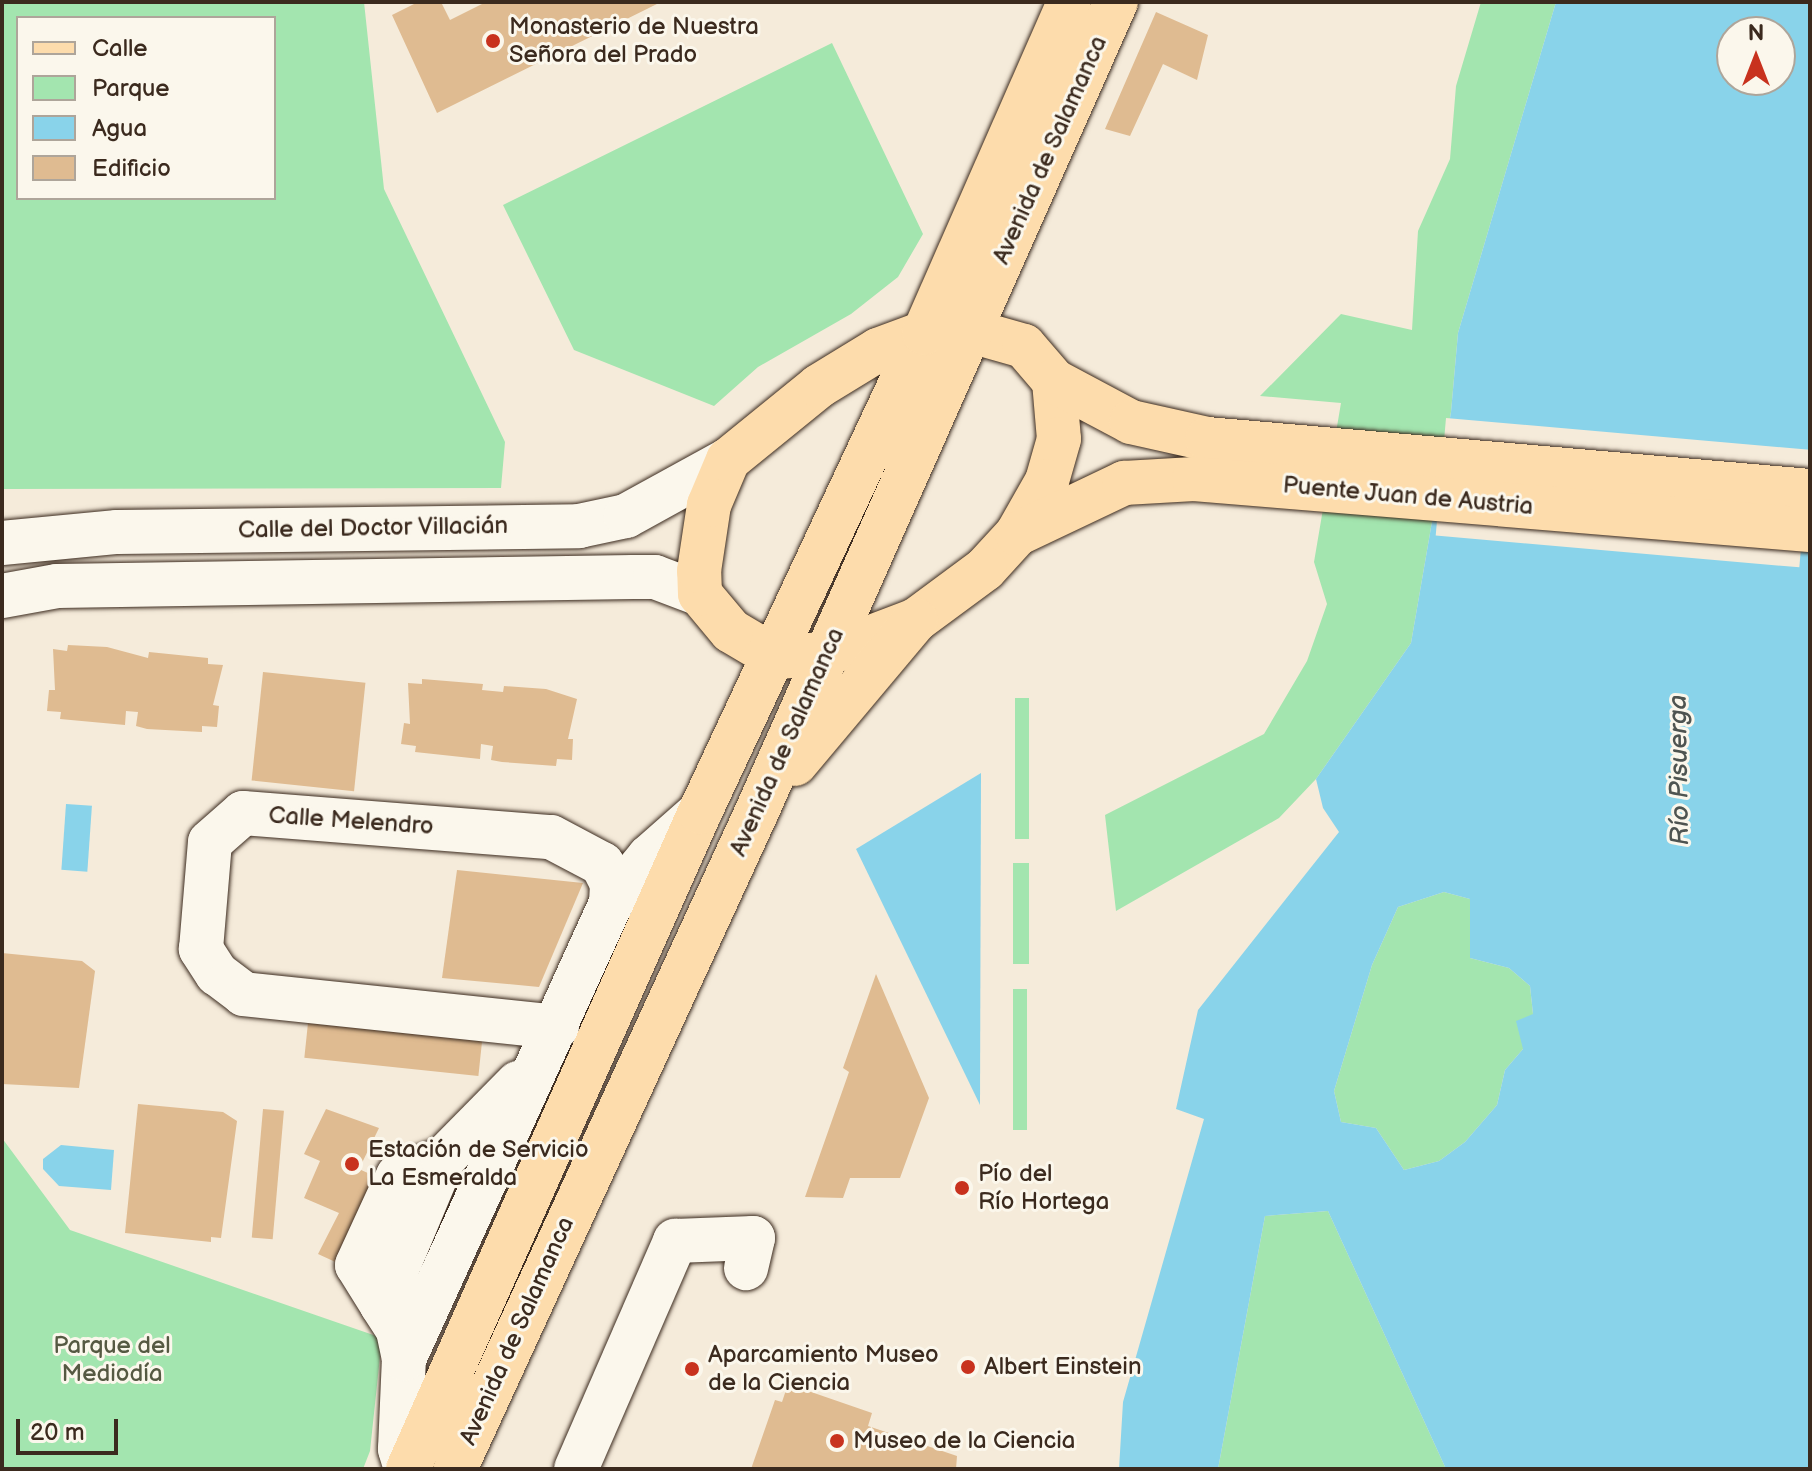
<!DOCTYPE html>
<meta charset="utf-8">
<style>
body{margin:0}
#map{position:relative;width:1812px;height:1471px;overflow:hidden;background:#f5ebda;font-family:"Balsamiq Sans",sans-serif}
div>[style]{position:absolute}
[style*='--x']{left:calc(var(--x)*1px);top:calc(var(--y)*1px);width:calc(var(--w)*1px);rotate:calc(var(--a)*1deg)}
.green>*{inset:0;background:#a3e5af;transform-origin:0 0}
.water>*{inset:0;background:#89d3ea;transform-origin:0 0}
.pier>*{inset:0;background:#f5ebda;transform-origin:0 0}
.building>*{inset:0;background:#dfbb91;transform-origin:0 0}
.roads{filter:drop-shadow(0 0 2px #3b2a1e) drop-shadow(0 0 2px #3b2a1e)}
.minor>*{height:44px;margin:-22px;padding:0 22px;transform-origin:22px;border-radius:22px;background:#fbf7ec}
.major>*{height:44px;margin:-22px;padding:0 22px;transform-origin:22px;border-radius:22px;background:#fddcac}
.highway>*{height:44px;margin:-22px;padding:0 22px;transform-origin:22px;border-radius:22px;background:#fddcac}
.dots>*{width:22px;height:22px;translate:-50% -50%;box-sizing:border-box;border:4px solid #fbf7ec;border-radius:50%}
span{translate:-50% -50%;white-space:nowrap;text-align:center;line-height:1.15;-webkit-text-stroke:6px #fbf7ec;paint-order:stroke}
.poi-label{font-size:24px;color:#3b2a1e}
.left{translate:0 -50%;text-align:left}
.street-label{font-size:24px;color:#3b2a1e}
.park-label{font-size:24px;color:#555942}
.water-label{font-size:26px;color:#4e5451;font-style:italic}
.frame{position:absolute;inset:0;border:4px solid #3b2a1e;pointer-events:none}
.legend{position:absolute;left:16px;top:16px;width:260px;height:184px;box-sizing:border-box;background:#fbf7ec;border:2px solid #aea59a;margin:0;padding:10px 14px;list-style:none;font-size:24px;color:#3b2a1e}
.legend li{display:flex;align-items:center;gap:16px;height:40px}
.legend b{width:40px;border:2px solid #aea59a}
.north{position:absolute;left:1716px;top:16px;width:80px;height:80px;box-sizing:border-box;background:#fbf7ec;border:2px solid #aea59a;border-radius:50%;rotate:0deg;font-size:22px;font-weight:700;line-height:32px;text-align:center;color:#3b2a1e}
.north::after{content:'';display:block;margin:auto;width:28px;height:36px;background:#c8321e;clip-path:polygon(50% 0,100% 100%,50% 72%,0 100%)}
.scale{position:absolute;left:16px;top:1419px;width:102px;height:36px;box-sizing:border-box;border:4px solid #3b2a1e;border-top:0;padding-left:10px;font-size:24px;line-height:28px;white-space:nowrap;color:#3b2a1e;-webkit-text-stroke:6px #fbf7ec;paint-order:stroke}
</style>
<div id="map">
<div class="green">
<i style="clip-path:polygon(evenodd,2px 2px,364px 2px,384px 189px,505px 442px,501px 488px,2px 489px,2px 2px,274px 18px,274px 198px,18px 198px,18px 18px,274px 18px)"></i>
<i style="clip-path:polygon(1481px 2px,1556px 2px,1458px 333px,1451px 412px,1411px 643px,1316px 779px,1279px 818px,1116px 911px,1105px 815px,1264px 734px,1307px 661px,1327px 604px,1314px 562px,1341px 403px,1260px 396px,1341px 314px,1412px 330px,1418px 231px,1450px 159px,1456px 86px)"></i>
<i style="clip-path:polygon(832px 43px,923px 234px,898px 277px,851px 314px,758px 367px,714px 406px,574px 350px,503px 205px)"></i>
<i style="left:1015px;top:698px;width:14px;height:141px"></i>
<i style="left:1013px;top:863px;width:16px;height:101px"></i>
<i style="clip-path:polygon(1444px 892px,1470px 899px,1470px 958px,1509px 968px,1530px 986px,1533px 1014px,1523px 1049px,1505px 1070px,1497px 1105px,1465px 1142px,1439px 1161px,1404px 1170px,1376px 1128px,1341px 1122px,1334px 1091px,1372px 965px,1398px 907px)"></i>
<i style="left:1013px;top:989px;width:14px;height:141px"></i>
<i style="clip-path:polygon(2px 1138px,70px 1230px,382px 1338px,370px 1451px,363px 1469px,2px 1469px)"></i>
<i style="clip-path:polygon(1328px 1211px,1446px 1469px,1218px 1469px,1265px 1216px)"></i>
</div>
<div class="water">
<i style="clip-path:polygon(evenodd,1556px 2px,1810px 2px,1810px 1469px,1446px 1469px,1328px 1211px,1265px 1216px,1218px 1469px,1119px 1469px,1123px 1402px,1204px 1119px,1176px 1109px,1198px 1010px,1339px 832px,1323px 808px,1316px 779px,1411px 643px,1451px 412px,1458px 333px,1556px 2px,1732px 32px,1780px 32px,1780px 80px,1732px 80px,1732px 32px,1556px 2px,1444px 892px,1470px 899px,1470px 958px,1509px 968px,1530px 986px,1533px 1014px,1516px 1021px,1523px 1049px,1505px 1070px,1497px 1105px,1465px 1142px,1439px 1161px,1404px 1170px,1376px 1128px,1341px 1122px,1334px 1091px,1372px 965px,1398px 907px,1444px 892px)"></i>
<i style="clip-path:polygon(981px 773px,980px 1105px,856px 849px)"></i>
<i style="left:66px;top:804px;width:26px;height:66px;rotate:4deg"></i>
<i style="clip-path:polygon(61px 1145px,114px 1150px,111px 1190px,59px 1186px,43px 1169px,43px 1159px)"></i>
</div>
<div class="pier">
<i style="left:1446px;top:418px;width:365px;height:118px;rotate:5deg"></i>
</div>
<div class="building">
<i style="clip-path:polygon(418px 2px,441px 2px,450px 20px,486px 2px,661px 2px,437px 113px,392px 15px)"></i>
<i style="clip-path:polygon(1156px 12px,1208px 35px,1197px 80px,1163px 64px,1130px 136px,1105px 129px)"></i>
<i style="clip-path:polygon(68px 645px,107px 647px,148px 658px,149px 652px,208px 658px,208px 664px,223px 665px,213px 705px,219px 706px,217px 727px,202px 726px,202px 732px,147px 729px,136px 726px,138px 712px,126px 711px,125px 725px,60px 719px,61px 712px,47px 711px,49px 690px,55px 690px,53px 649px,67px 651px)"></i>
<i style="left:263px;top:672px;width:103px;height:109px;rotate:6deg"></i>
<i style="clip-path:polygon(422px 679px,483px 684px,482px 690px,503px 692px,504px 686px,546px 689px,577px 699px,568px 739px,573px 739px,572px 760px,557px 759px,556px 766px,502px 762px,491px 760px,493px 746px,481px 744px,480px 759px,415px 752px,416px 746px,401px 744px,404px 723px,410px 724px,408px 683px,422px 684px)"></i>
<i style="clip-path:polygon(457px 870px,583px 883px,539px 987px,442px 978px)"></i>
<i style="clip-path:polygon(2px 953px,82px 961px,95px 971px,79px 1088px,2px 1084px)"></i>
<i style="clip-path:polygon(876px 974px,929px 1098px,900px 1178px,850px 1178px,843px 1198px,805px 1197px,849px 1072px,843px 1068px)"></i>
<i style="left:308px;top:1023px;width:175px;height:35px;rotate:6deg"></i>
<i style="clip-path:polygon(138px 1104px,223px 1112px,237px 1121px,221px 1238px,211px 1237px,211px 1242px,125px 1233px)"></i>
<i style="left:263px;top:1109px;width:21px;height:129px;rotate:5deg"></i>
<i style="clip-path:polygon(326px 1109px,379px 1128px,359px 1169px,418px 1196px,379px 1282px,318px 1254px,339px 1213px,304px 1198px,320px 1161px,304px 1154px)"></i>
<i style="clip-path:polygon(788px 1384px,872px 1413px,868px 1426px,957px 1456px,956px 1469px,751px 1469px,775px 1400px,782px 1402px)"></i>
</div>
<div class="roads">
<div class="minor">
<i style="--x:2;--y:543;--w:116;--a:-5.5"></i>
<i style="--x:117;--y:532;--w:462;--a:-0.7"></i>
<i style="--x:579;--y:526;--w:48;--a:-12"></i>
<i style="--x:626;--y:516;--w:116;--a:-28.8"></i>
<i style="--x:2;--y:596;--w:56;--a:-10.3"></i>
<i style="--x:57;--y:586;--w:576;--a:-0.9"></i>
<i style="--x:633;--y:577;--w:22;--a:0"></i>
<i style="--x:655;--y:577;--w:48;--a:20.7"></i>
<i style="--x:557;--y:1027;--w:315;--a:-174"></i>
<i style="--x:244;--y:994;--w:34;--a:-143"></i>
<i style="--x:217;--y:974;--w:30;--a:-123"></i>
<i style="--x:201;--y:949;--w:107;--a:-85.2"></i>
<i style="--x:210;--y:842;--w:44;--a:-41.3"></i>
<i style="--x:243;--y:813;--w:309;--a:4.5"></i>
<i style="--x:551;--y:837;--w:58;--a:27.9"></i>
<i style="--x:602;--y:864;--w:22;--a:63"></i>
<i style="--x:612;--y:884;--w:19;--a:93"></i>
<i style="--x:382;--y:1305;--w:47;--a:-122"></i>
<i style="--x:357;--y:1265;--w:98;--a:-65.3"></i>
<i style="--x:398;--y:1176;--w:48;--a:-20.7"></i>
<i style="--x:404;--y:1359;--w:30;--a:-102"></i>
<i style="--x:398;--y:1330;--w:30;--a:-123"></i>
<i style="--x:382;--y:1305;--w:158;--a:-67.3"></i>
<i style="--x:443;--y:1159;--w:107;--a:-45.4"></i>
<i style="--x:406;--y:1469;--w:21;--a:-107"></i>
<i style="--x:400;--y:1449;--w:90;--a:-87.5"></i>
<i style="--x:404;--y:1359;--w:501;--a:-65.58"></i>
<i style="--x:611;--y:903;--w:60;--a:-50.4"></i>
<i style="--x:649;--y:857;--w:68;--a:-41.4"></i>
<i style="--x:576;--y:1469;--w:249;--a:-66.5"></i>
<i style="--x:675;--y:1241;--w:78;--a:-2.2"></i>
<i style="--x:753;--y:1238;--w:31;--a:103"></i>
</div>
<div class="major">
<i style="--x:971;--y:331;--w:55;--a:15.8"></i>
<i style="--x:1024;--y:346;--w:46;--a:49.4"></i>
<i style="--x:1054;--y:381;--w:58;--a:85.1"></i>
<i style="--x:1059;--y:439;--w:44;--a:105.9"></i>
<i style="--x:1047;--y:481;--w:61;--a:119.5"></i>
<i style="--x:1017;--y:534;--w:47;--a:132.4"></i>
<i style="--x:985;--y:569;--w:86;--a:143.5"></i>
<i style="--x:916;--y:620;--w:95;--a:159.1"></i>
<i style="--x:827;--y:654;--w:52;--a:176.7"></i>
<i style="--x:775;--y:657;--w:51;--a:-149.4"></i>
<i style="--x:731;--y:631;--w:48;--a:-130"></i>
<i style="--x:700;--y:594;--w:23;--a:-92"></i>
<i style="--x:699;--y:571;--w:67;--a:-81.4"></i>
<i style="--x:709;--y:505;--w:49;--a:-67.1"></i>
<i style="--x:728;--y:460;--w:117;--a:-39.1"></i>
<i style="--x:819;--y:386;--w:69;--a:-31.4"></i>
<i style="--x:878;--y:350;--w:49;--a:-20.3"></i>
<i style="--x:924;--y:333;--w:47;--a:-2.4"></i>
<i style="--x:1054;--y:381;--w:87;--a:28"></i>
<i style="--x:1131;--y:422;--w:78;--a:12.6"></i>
<i style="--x:1207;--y:439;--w:605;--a:4.93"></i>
<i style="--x:1017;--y:534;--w:119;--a:-25.5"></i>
<i style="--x:1124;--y:483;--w:70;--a:-3.3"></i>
<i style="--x:1194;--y:479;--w:618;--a:4.73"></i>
</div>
<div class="highway">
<i style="--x:795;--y:764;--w:188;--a:-50"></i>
<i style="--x:408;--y:1469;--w:719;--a:-66.04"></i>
<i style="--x:700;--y:812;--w:529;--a:-64.94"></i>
<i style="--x:924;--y:333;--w:361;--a:-66.3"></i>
<i style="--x:455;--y:1469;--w:726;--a:-65.34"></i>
<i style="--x:758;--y:809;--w:883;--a:-66.08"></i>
</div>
</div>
<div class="dots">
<i style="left:493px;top:41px;background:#c8321e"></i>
<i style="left:352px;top:1164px;background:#c8321e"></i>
<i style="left:962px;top:1188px;background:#c8321e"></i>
<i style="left:968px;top:1367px;background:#c8321e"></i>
<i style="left:692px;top:1369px;background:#c8321e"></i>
<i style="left:837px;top:1441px;background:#c8321e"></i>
</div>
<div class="poi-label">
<span class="left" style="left:509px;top:41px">Monasterio de Nuestra<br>Señora del Prado</span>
<span class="left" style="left:368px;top:1164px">Estación de Servicio<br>La Esmeralda</span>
<span class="left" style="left:978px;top:1188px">Pío del<br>Río Hortega</span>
<span class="left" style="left:708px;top:1369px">Aparcamiento Museo<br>de la Ciencia</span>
<span class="left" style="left:984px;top:1367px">Albert Einstein</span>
<span class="left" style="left:853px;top:1441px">Museo de la Ciencia</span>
</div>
<div class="street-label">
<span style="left:1050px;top:150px;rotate:-66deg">Avenida de Salamanca</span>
<span style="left:1408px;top:496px;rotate:5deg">Puente Juan de Austria</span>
<span style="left:373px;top:528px;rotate:-1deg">Calle del Doctor Villacián</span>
<span style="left:787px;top:742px;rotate:-66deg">Avenida de Salamanca</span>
<span style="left:351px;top:821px;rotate:4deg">Calle Melendro</span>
<span style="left:517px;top:1331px;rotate:-66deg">Avenida de Salamanca</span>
</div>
<div class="park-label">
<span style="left:112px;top:1360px">Parque del<br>Mediodía</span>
</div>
<div class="water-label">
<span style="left:1680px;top:770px;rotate:-91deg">Río Pisuerga</span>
</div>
<div class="frame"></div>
<ul class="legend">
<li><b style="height:10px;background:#fddcac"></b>Calle</li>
<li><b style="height:22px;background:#a3e5af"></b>Parque</li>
<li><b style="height:22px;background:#89d3ea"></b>Agua</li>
<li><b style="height:22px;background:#dfbb91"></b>Edificio</li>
</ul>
<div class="north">N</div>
<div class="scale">20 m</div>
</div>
